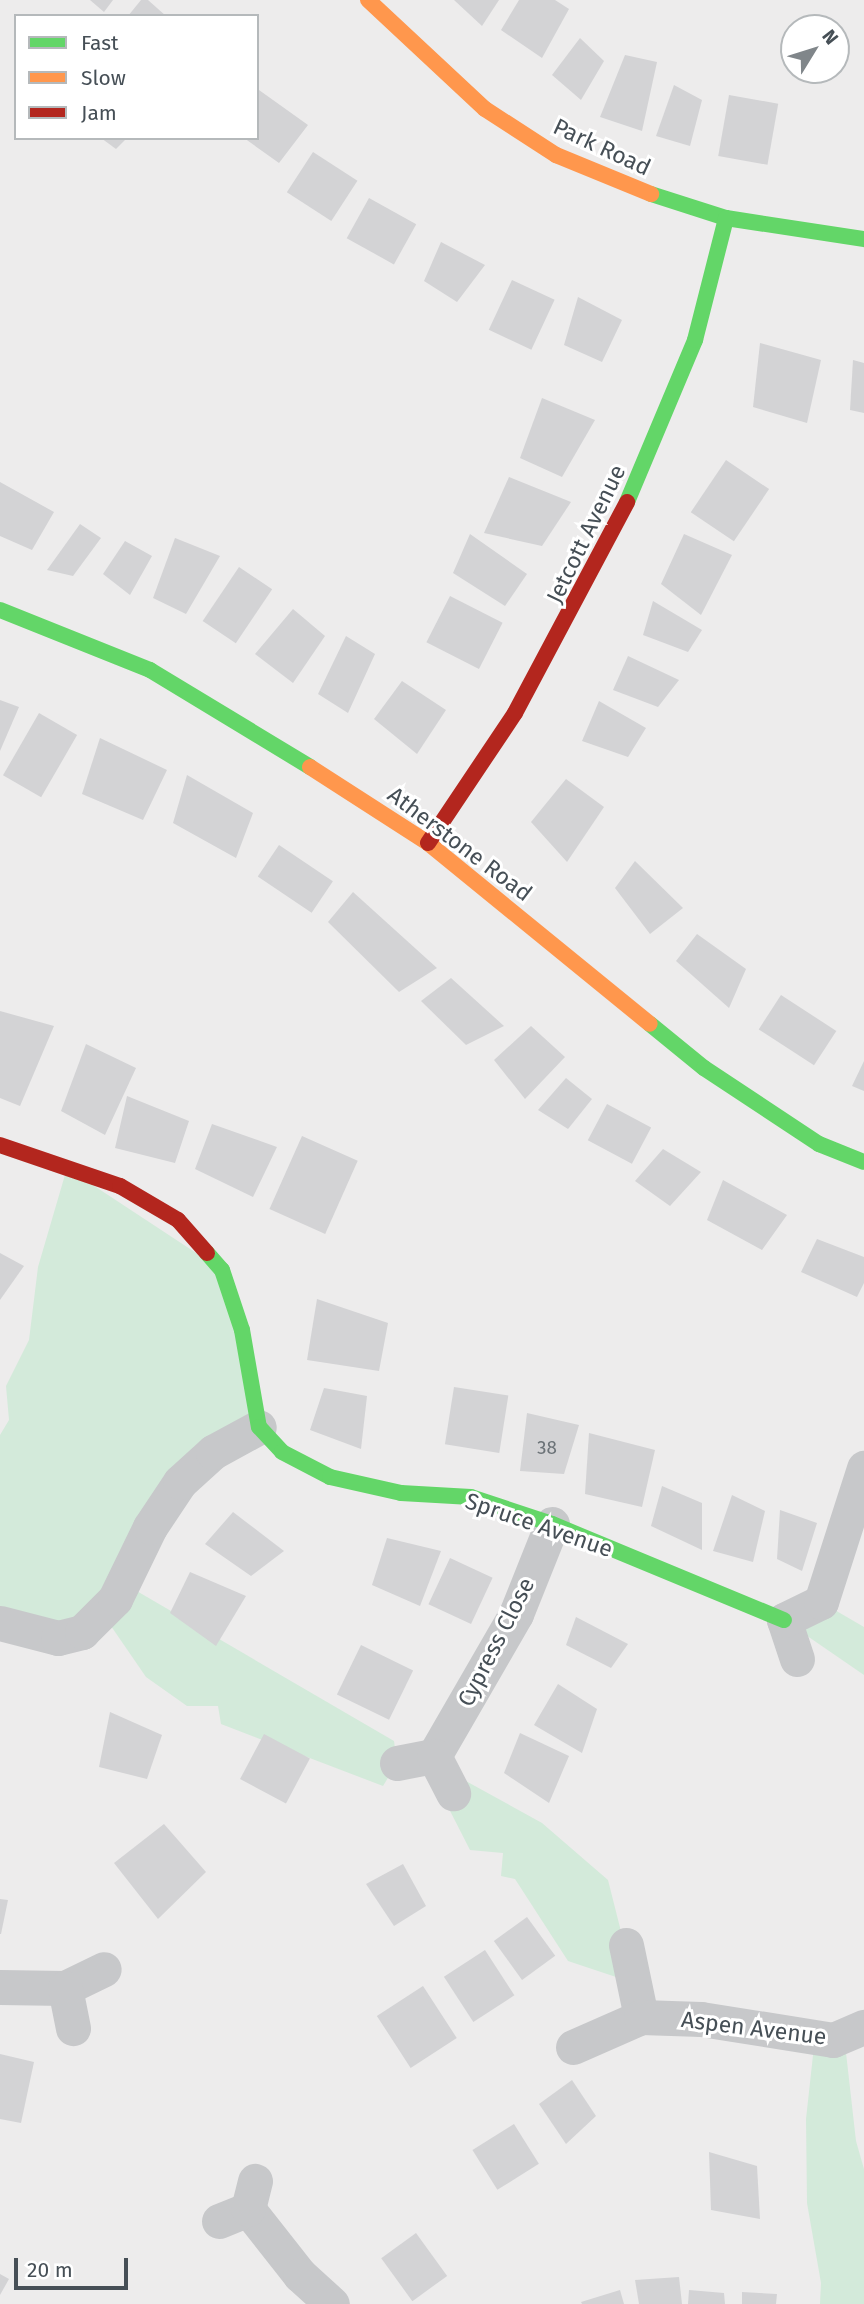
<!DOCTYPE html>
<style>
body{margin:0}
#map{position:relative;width:864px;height:2304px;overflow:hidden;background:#edecec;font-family:"Fira Sans",sans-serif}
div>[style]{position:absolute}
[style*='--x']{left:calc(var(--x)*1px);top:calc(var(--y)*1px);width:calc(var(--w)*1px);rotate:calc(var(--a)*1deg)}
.green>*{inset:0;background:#d3eada}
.building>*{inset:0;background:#d3d3d5;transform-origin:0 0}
.street>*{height:35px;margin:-17.5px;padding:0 17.5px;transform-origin:17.5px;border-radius:17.5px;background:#c7c8ca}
.fast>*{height:16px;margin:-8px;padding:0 8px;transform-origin:8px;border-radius:8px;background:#63d668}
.slow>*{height:16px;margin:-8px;padding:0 8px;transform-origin:8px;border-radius:8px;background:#ff974d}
.jam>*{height:16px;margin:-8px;padding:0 8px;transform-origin:8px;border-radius:8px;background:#b3261e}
span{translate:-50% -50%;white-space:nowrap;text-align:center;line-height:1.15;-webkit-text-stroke:6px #fff;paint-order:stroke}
.number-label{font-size:19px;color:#6b7277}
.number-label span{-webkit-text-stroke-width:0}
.street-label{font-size:23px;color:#464f56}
.legend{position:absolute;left:14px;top:14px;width:245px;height:126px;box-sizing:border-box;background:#fff;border:2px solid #b5b9bb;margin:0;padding:9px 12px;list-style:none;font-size:21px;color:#464f56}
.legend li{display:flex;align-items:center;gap:14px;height:35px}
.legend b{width:35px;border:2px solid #b5b9bb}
.north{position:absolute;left:780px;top:14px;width:70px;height:70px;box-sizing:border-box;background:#fff;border:2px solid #b5b9bb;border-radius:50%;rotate:52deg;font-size:19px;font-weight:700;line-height:28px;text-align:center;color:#464f56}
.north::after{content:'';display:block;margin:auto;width:24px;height:32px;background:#80868a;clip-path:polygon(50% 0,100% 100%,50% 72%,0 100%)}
.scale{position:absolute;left:14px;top:2258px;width:114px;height:32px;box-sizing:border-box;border:4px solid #464f56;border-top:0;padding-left:9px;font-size:21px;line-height:24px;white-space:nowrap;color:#464f56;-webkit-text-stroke:5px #fff;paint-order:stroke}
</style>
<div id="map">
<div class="green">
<i style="clip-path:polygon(67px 1168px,222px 1270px,259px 1427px,213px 1452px,123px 1583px,394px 1741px,397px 1763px,383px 1786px,221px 1724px,218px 1706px,187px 1706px,146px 1677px,102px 1613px,82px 1632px,0 1623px,0 1435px,9px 1420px,6px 1386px,29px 1340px,38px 1267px)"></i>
<i style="clip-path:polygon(821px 1602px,864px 1627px,864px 1675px,784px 1620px)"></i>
<i style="clip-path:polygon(464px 1780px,542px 1823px,608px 1880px,634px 1983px,568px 1961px,515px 1879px,501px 1876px,503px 1853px,470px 1850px,446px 1803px)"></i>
<i style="clip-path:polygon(844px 2035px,856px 2141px,864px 2169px,864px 2304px,820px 2304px,821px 2283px,807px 2203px,806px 2119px,815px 2037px)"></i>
</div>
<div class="building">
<i style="clip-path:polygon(90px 0,113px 0,104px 12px)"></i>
<i style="clip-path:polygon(141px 0,148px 0,166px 16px,128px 16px)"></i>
<i style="clip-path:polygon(454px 0,499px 0,482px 26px)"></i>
<i style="clip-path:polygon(519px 0,555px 0,569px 9px,542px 58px,501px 30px)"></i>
<i style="clip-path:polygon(580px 38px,604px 61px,581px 100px,552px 75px)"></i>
<i style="clip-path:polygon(625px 55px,657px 62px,642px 131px,600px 117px)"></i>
<i style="clip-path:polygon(674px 85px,702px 100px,690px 146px,656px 136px)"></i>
<i style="clip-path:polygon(259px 90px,308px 125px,279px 163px,244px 138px,257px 138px)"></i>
<i style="left:729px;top:95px;width:50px;height:62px;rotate:10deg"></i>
<i style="clip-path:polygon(101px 138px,127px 138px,116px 149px)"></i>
<i style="left:313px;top:152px;width:53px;height:48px;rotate:33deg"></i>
<i style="left:369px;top:198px;width:54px;height:46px;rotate:29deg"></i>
<i style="clip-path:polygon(441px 242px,485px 265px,457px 302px,424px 281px)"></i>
<i style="left:512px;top:280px;width:47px;height:55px;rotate:25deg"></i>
<i style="clip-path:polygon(578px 297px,622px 320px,602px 362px,564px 345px)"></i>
<i style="clip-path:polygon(760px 343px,821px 360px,807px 423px,753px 407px)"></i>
<i style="clip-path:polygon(853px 360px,864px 363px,864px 413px,850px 410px)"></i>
<i style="clip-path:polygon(542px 398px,595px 420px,562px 477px,520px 458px)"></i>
<i style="left:726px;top:460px;width:52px;height:63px;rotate:34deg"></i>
<i style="clip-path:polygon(509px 477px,571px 502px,542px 546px,484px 533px)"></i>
<i style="clip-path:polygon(0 482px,54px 512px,32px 550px,0 536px)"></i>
<i style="clip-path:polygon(80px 524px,101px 538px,73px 576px,47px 570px)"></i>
<i style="clip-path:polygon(470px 534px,527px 574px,505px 606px,453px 573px)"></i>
<i style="clip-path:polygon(684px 534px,732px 555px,701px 615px,661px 584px)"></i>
<i style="clip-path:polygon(175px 538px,220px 556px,186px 614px,153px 598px)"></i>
<i style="clip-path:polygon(125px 541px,152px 556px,130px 595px,103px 574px)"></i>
<i style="left:239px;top:567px;width:40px;height:65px;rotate:34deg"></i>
<i style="left:450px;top:596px;width:59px;height:52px;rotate:27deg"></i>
<i style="clip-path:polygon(653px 601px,702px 630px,688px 652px,643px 635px)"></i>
<i style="clip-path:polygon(293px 609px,325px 636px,293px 683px,255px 654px)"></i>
<i style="clip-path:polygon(346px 636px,375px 654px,348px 713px,318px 694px)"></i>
<i style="clip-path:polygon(628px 656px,679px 680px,658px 707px,613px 690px)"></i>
<i style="clip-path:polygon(402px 681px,446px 710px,417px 754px,374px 719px)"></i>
<i style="clip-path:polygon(0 700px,19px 707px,0 751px)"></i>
<i style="clip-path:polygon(599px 701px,646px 728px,628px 757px,582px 741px)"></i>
<i style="left:39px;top:713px;width:44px;height:72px;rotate:30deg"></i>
<i style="clip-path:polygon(100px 738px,167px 770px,143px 820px,82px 794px)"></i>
<i style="clip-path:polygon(187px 775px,253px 813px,236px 858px,173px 823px)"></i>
<i style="clip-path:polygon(566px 779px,604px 807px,567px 862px,531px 822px)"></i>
<i style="left:279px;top:845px;width:65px;height:38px;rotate:34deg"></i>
<i style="clip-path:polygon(635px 861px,683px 908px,650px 934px,615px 888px)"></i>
<i style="clip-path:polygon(353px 892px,437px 968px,399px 992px,328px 922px)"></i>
<i style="clip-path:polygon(697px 934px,746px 969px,729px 1008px,676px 961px)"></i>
<i style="clip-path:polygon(451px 978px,504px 1026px,466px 1045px,421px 1001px)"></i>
<i style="left:781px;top:995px;width:66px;height:41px;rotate:33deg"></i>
<i style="clip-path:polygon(0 1011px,54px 1026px,20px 1106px,0 1098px)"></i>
<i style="clip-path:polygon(531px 1026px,565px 1057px,525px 1099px,494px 1060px)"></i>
<i style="clip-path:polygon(86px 1044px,136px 1068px,105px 1135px,61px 1111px)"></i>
<i style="clip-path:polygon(864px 1061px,864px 1091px,852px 1086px)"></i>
<i style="clip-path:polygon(566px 1078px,592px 1099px,568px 1129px,538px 1110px)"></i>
<i style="clip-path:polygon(127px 1096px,189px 1121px,175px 1163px,115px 1148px)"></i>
<i style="left:607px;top:1104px;width:50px;height:41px;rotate:28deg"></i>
<i style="clip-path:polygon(212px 1124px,277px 1147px,253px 1197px,195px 1169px)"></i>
<i style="left:302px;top:1136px;width:61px;height:80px;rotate:24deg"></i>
<i style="clip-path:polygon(663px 1149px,701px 1172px,670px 1206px,635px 1181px)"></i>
<i style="clip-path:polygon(723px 1180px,787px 1215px,762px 1250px,707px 1220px)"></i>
<i style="clip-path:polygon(817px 1239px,864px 1257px,864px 1283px,857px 1297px,801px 1272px)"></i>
<i style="clip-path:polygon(0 1253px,24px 1266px,0 1300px)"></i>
<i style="clip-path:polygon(317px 1299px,388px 1323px,379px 1371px,307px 1360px)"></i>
<i style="left:454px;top:1387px;width:55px;height:58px;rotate:9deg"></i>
<i style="clip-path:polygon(324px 1388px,367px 1396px,361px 1449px,310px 1430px)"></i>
<i style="clip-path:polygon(527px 1413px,579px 1425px,564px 1474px,520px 1471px)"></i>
<i style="clip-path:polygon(589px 1433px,655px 1450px,642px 1507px,585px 1494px)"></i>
<i style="clip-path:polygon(662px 1486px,702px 1503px,702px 1550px,651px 1526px)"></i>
<i style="clip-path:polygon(732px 1495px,765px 1511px,753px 1562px,713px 1551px)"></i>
<i style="clip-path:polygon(780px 1510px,817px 1523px,802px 1571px,777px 1559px)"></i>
<i style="clip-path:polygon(233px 1512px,284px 1551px,251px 1576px,205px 1544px)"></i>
<i style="clip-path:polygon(387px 1538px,441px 1551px,420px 1606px,372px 1585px)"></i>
<i style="left:450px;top:1558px;width:47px;height:51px;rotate:25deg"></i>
<i style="clip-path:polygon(190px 1572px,246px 1596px,216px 1646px,170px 1613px)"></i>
<i style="clip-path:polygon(576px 1617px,628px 1644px,611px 1668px,566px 1645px)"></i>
<i style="left:361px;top:1645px;width:58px;height:55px;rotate:26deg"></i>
<i style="clip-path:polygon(558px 1684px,597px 1709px,582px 1753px,534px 1725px)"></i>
<i style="clip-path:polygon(110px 1712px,162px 1735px,147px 1779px,99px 1767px)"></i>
<i style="clip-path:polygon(520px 1733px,569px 1756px,549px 1803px,504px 1773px)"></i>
<i style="left:264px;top:1734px;width:52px;height:51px;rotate:28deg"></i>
<i style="clip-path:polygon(164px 1824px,206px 1872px,158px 1919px,114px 1863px)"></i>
<i style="clip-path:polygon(403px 1864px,426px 1906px,394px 1926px,366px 1884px)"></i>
<i style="clip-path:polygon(0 1899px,8px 1900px,1px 1934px,0 1934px)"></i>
<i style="left:527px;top:1917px;width:48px;height:41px;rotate:54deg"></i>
<i style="left:485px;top:1950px;width:54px;height:49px;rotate:57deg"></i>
<i style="left:423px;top:1986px;width:62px;height:55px;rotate:57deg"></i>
<i style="clip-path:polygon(0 2054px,34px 2062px,21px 2123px,0 2119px)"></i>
<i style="clip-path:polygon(572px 2080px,596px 2116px,566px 2144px,539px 2104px)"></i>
<i style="left:514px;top:2124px;width:47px;height:49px;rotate:58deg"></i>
<i style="clip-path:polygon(709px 2152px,757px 2166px,760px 2219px,711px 2210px)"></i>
<i style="left:416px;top:2233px;width:53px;height:43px;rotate:54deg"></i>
<i style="clip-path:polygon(0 2274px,9px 2279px,0 2295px)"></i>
<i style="clip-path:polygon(679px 2277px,682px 2304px,639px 2304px,635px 2280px)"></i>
<i style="clip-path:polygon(620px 2290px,624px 2304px,582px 2304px,581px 2302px)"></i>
<i style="clip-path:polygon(689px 2290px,724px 2293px,725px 2304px,688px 2304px)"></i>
<i style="clip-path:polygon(742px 2292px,777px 2294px,776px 2304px,742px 2304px)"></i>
</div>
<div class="street">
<i style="--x:0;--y:1623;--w:60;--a:14.5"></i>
<i style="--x:58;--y:1638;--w:25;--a:-14"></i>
<i style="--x:82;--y:1632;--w:47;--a:-45"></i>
<i style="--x:115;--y:1599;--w:80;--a:-64.1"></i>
<i style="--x:150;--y:1527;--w:54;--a:-56.3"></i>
<i style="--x:180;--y:1482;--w:45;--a:-42.3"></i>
<i style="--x:213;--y:1452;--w:52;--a:-28.5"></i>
<i style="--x:797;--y:1659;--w:41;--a:-108.4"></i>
<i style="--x:784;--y:1620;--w:41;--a:-25.9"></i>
<i style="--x:821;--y:1602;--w:141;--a:-72.2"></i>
<i style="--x:434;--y:1756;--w:164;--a:-60"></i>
<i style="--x:516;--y:1614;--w:97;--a:-68.2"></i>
<i style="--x:397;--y:1763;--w:38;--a:-11"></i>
<i style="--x:434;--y:1756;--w:42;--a:62.8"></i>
<i style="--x:626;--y:1945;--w:74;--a:78.2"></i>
<i style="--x:0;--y:1987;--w:65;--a:0.9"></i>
<i style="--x:65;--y:1988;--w:43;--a:-26"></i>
<i style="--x:65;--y:1988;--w:41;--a:78.7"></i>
<i style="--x:573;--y:2047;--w:74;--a:-23.8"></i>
<i style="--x:641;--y:2017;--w:60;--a:1.9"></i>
<i style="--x:701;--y:2019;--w:134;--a:9"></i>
<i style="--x:833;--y:2040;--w:34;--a:-23"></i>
<i style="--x:248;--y:2209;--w:84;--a:51.8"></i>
<i style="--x:300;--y:2275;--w:43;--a:42.2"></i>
<i style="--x:219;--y:2221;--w:31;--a:-22"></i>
<i style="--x:248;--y:2209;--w:29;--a:-76"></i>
</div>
<div class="fast">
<i style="--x:651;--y:194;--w:79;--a:17.7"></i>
<i style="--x:726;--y:218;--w:140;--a:8.7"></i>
<i style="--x:627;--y:502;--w:176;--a:-67.2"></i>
<i style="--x:695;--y:340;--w:126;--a:-75.7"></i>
<i style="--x:0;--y:610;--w:162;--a:21.8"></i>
<i style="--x:150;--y:670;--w:187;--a:31.2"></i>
<i style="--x:650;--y:1024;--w:70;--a:39.2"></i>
<i style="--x:704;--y:1068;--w:138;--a:33.5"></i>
<i style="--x:819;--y:1144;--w:48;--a:21.8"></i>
<i style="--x:207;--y:1253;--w:23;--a:49"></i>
<i style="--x:222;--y:1270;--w:63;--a:71.6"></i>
<i style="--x:242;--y:1330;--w:98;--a:80.1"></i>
<i style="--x:259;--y:1427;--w:34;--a:47"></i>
<i style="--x:282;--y:1452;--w:54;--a:27.5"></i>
<i style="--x:330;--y:1477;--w:73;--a:12.7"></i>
<i style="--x:401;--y:1493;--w:70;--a:3.3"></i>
<i style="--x:471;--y:1497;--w:85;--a:18.4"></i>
<i style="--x:552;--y:1524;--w:251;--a:22.5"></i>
</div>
<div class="slow">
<i style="--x:368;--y:0;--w:160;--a:43"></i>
<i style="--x:485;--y:109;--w:85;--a:32.9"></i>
<i style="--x:556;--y:155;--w:103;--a:22.3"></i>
<i style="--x:310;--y:767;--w:140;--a:32.8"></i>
<i style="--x:428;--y:843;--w:286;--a:39.2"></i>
</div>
<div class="jam">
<i style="--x:428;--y:843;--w:156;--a:-56.2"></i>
<i style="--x:515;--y:713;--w:239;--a:-62"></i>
<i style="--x:0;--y:1145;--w:127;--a:18.9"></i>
<i style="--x:120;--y:1186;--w:67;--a:30.4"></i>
<i style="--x:178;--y:1220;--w:44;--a:48.7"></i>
</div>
<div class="number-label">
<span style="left:547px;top:1448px">38</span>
</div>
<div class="street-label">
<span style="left:602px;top:147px;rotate:25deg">Park Road</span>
<span style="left:586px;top:534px;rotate:-64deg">Jetcott Avenue</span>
<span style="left:460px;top:844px;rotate:37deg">Atherstone Road</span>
<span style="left:539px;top:1525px;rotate:19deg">Spruce Avenue</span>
<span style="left:496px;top:1642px;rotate:-63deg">Cypress Close</span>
<span style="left:754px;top:2028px;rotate:7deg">Aspen Avenue</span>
</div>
<ul class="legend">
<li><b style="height:9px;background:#63d668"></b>Fast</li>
<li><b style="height:9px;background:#ff974d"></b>Slow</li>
<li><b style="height:9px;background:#b3261e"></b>Jam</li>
</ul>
<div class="north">N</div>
<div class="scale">20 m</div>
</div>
